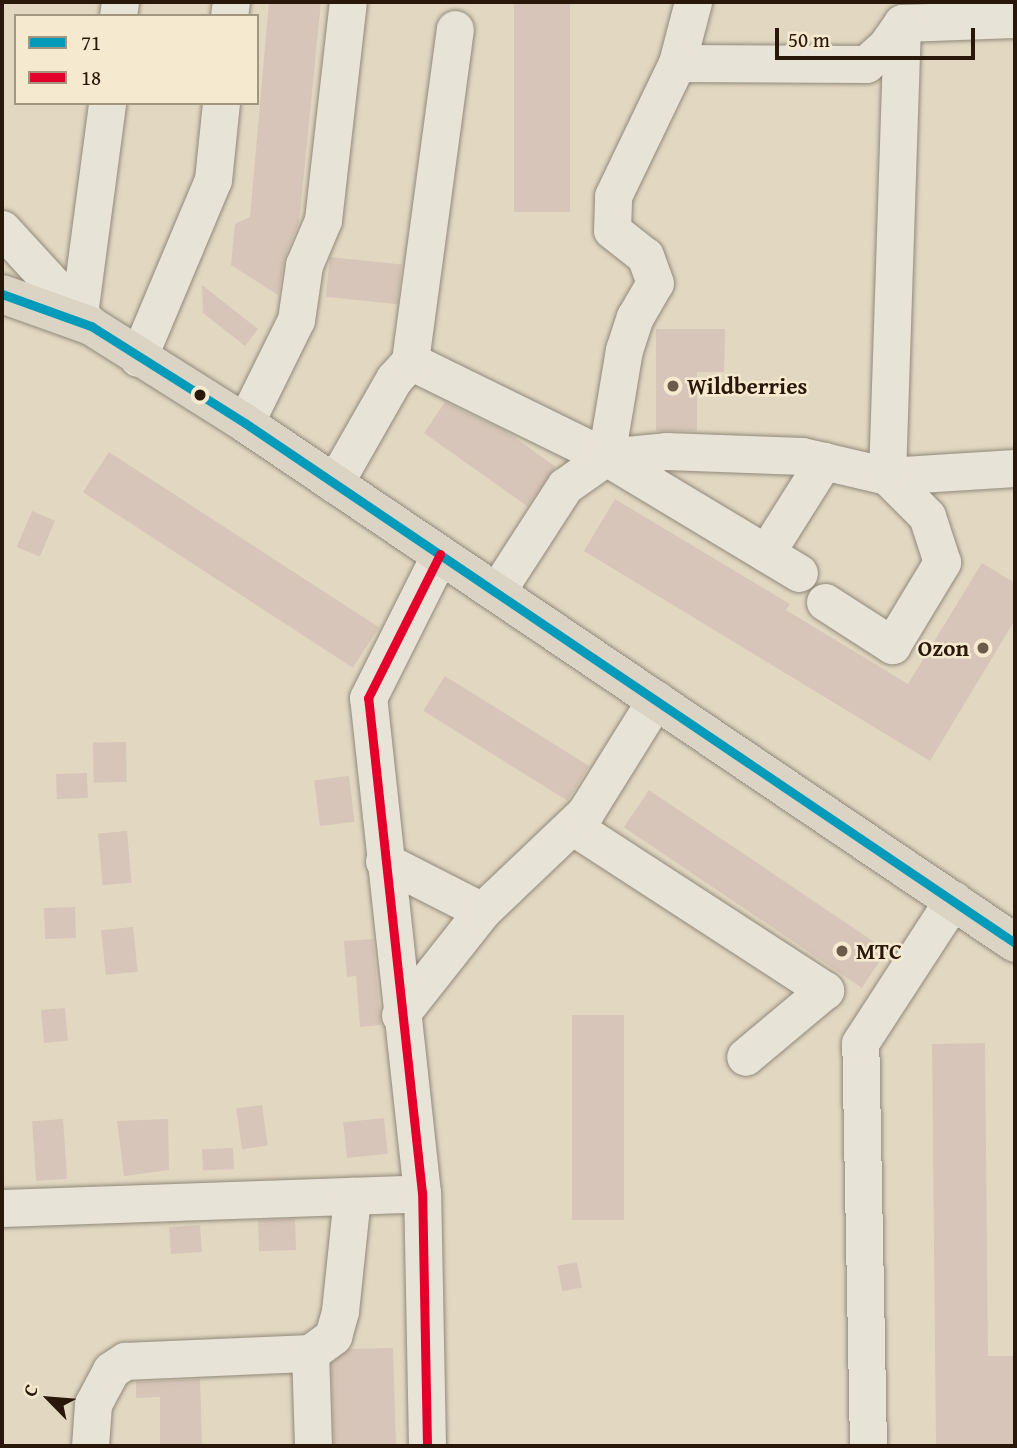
<!DOCTYPE html>
<meta charset="utf-8">
<style>
body{margin:0}
#map{position:relative;width:1017px;height:1448px;overflow:hidden;background:#e2d8c2;font-family:"Gentium Book Plus",serif}
div>[style]{position:absolute}
[style*='--x']{left:calc(var(--x)*1px);top:calc(var(--y)*1px);width:calc(var(--w)*1px);rotate:calc(var(--a)*1deg)}
.building>*{inset:0;background:#d6c5b8;transform-origin:0 0}
.roads{filter:drop-shadow(0 0 2px #91897b) drop-shadow(0 0 2px #91897b)}
.minor>*{height:37px;margin:-18.5px;padding:0 18.5px;transform-origin:18.5px;border-radius:18.5px;background:#e8e3d7}
.major>*{height:38px;margin:-19px;padding:0 19px;transform-origin:19px;border-radius:19px;background:#dbd3c3}
.bus-1>*{height:9px;margin:-4.5px;padding:0 4.5px;transform-origin:4.5px;border-radius:4.5px;background:#049aba}
.bus-2>*{height:9px;margin:-4.5px;padding:0 4.5px;transform-origin:4.5px;border-radius:4.5px;background:#e4002b}
.dots>*{width:19px;height:19px;translate:-50% -50%;box-sizing:border-box;border:4px solid #f5eacf;border-radius:50%}
span{translate:-50% -50%;white-space:nowrap;text-align:center;line-height:1.15;-webkit-text-stroke:5px #f5eacf;paint-order:stroke}
.poi-label{font-size:23px;color:#29170a;font-weight:700}
.left{translate:0 -50%;text-align:left}
.right{translate:-100% -50%;text-align:right}
.frame{position:absolute;inset:0;border:4px solid #29170a;pointer-events:none}
.legend{position:absolute;left:14px;top:14px;width:245px;height:91px;box-sizing:border-box;background:#f5eacf;border:2px solid #a39680;margin:0;padding:9px 12px;list-style:none;font-size:21px;color:#29170a}
.legend li{display:flex;align-items:center;gap:14px;height:35px}
.legend b{width:35px;border:2px solid #a39680}
.north{position:absolute;left:14px;top:1364px;width:70px;height:70px;-webkit-text-stroke:5px #f5eacf;paint-order:stroke;rotate:295deg;font-size:19px;font-weight:700;line-height:28px;text-align:center;color:#29170a}
.north::after{content:'';display:block;margin:auto;width:24px;height:32px;background:#29170a;clip-path:polygon(50% 0,100% 100%,50% 72%,0 100%)}
.scale{position:absolute;left:775px;top:28px;width:200px;height:32px;box-sizing:border-box;border:4px solid #29170a;border-top:0;padding-left:9px;font-size:21px;line-height:24px;white-space:nowrap;color:#29170a;-webkit-text-stroke:5px #f5eacf;paint-order:stroke}
</style>
<div id="map">
<div class="building">
<i style="clip-path:polygon(269px 2px,321px 2px,299px 222px,285px 257px,278px 295px,231px 265px,235px 224px,250px 217px)"></i>
<i style="left:514px;top:2px;width:56px;height:210px"></i>
<i style="left:330px;top:257px;width:72px;height:40px;rotate:6deg"></i>
<i style="clip-path:polygon(202px 285px,258px 329px,245px 346px,203px 313px)"></i>
<i style="clip-path:polygon(656px 329px,725px 329px,724px 372px,697px 372px,697px 431px,656px 431px)"></i>
<i style="clip-path:polygon(445px 402px,504px 430px,556px 467px,527px 506px,424px 433px)"></i>
<i style="left:109px;top:452px;width:322px;height:48px;rotate:33deg"></i>
<i style="clip-path:polygon(615px 499px,790px 604px,786px 610px,908px 684px,982px 563px,1015px 583px,1015px 620px,930px 761px,584px 551px)"></i>
<i style="left:32px;top:511px;width:25px;height:39px;rotate:23deg"></i>
<i style="left:445px;top:676px;width:170px;height:41px;rotate:32deg"></i>
<i style="left:126px;top:742px;width:40px;height:33px;rotate:89deg"></i>
<i style="left:87px;top:773px;width:25px;height:31px;rotate:88deg"></i>
<i style="left:349px;top:776px;width:46px;height:35px;rotate:83deg"></i>
<i style="left:649px;top:790px;width:287px;height:45px;rotate:34deg"></i>
<i style="left:127px;top:831px;width:52px;height:29px;rotate:85deg"></i>
<i style="left:75px;top:907px;width:31px;height:31px;rotate:88deg"></i>
<i style="left:133px;top:927px;width:45px;height:32px;rotate:84deg"></i>
<i style="clip-path:polygon(373px 939px,381px 1025px,360px 1027px,356px 976px,347px 977px,344px 941px)"></i>
<i style="left:65px;top:1008px;width:33px;height:24px;rotate:85deg"></i>
<i style="left:572px;top:1015px;width:52px;height:205px"></i>
<i style="clip-path:polygon(985px 1043px,988px 1356px,1015px 1356px,1015px 1446px,936px 1446px,932px 1044px)"></i>
<i style="left:262px;top:1105px;width:41px;height:26px;rotate:82deg"></i>
<i style="left:384px;top:1118px;width:36px;height:41px;rotate:84deg"></i>
<i style="left:63px;top:1119px;width:60px;height:31px;rotate:86deg"></i>
<i style="clip-path:polygon(168px 1119px,169px 1170px,124px 1176px,117px 1121px)"></i>
<i style="left:233px;top:1148px;width:21px;height:31px;rotate:87deg"></i>
<i style="left:295px;top:1219px;width:31px;height:37px;rotate:88deg"></i>
<i style="left:200px;top:1225px;width:27px;height:31px;rotate:86deg"></i>
<i style="left:577px;top:1262px;width:26px;height:20px;rotate:79deg"></i>
<i style="clip-path:polygon(393px 1348px,396px 1446px,334px 1446px,331px 1363px,348px 1349px)"></i>
<i style="clip-path:polygon(200px 1379px,202px 1446px,160px 1446px,160px 1397px,136px 1398px,136px 1382px)"></i>
</div>
<div class="roads">
<div class="minor">
<i style="--x:693;--y:2;--w:63;--a:104.7"></i>
<i style="--x:677;--y:63;--w:189;--a:0.3"></i>
<i style="--x:866;--y:64;--w:27;--a:-42"></i>
<i style="--x:886;--y:46;--w:28;--a:-55"></i>
<i style="--x:902;--y:23;--w:113;--a:-2"></i>
<i style="--x:118;--y:16;--w:14;--a:-82"></i>
<i style="--x:229;--y:16;--w:14;--a:-82"></i>
<i style="--x:2;--y:229;--w:132;--a:47.5"></i>
<i style="--x:79;--y:314;--w:213;--a:-82.4"></i>
<i style="--x:138;--y:358;--w:193;--a:-67.2"></i>
<i style="--x:213;--y:180;--w:77;--a:-84.1"></i>
<i style="--x:410;--y:361;--w:218;--a:26.1"></i>
<i style="--x:606;--y:457;--w:225;--a:31"></i>
<i style="--x:245;--y:423;--w:115;--a:-63.7"></i>
<i style="--x:296;--y:320;--w:56;--a:-81.7"></i>
<i style="--x:304;--y:265;--w:49;--a:-67.1"></i>
<i style="--x:323;--y:220;--w:219;--a:-83.5"></i>
<i style="--x:606;--y:457;--w:109;--a:-80.5"></i>
<i style="--x:624;--y:350;--w:35;--a:-72"></i>
<i style="--x:635;--y:317;--w:39;--a:-60"></i>
<i style="--x:655;--y:283;--w:29;--a:-110"></i>
<i style="--x:645;--y:256;--w:42;--a:-141.8"></i>
<i style="--x:612;--y:230;--w:34;--a:-88"></i>
<i style="--x:613;--y:196;--w:148;--a:-64.3"></i>
<i style="--x:334;--y:484;--w:121;--a:-60.3"></i>
<i style="--x:394;--y:379;--w:24;--a:-48"></i>
<i style="--x:410;--y:361;--w:335;--a:-82.3"></i>
<i style="--x:766;--y:553;--w:109;--a:-57.8"></i>
<i style="--x:497;--y:591;--w:125;--a:-57.1"></i>
<i style="--x:565;--y:486;--w:50;--a:-35.3"></i>
<i style="--x:606;--y:457;--w:60;--a:-5.7"></i>
<i style="--x:666;--y:451;--w:136;--a:2.1"></i>
<i style="--x:802;--y:456;--w:87;--a:13.2"></i>
<i style="--x:887;--y:476;--w:128;--a:-3.6"></i>
<i style="--x:825;--y:602;--w:80;--a:32.7"></i>
<i style="--x:892;--y:645;--w:97;--a:-58.9"></i>
<i style="--x:942;--y:562;--w:48;--a:-108.1"></i>
<i style="--x:927;--y:516;--w:57;--a:-135"></i>
<i style="--x:887;--y:476;--w:453;--a:-88.1"></i>
<i style="--x:572;--y:826;--w:302;--a:33"></i>
<i style="--x:825;--y:990;--w:104;--a:140.1"></i>
<i style="--x:384;--y:861;--w:110;--a:27"></i>
<i style="--x:400;--y:1015;--w:132;--a:-51.7"></i>
<i style="--x:482;--y:911;--w:142;--a:-43.6"></i>
<i style="--x:585;--y:813;--w:134;--a:-58.1"></i>
<i style="--x:2;--y:1208;--w:420;--a:-2"></i>
<i style="--x:90;--y:1446;--w:42;--a:-85.9"></i>
<i style="--x:93;--y:1404;--w:38;--a:-62"></i>
<i style="--x:111;--y:1370;--w:17;--a:-33"></i>
<i style="--x:125;--y:1361;--w:185;--a:-2.5"></i>
<i style="--x:313;--y:1446;--w:93;--a:-91.8"></i>
<i style="--x:310;--y:1353;--w:29;--a:-36"></i>
<i style="--x:333;--y:1336;--w:26;--a:-74"></i>
<i style="--x:340;--y:1311;--w:116;--a:-84"></i>
<i style="--x:427;--y:1446;--w:253;--a:-91.1"></i>
<i style="--x:422;--y:1193;--w:498;--a:-96.2"></i>
<i style="--x:368;--y:698;--w:161;--a:-63.4"></i>
<i style="--x:868;--y:1446;--w:403;--a:-91.1"></i>
<i style="--x:860;--y:1043;--w:171;--a:-57"></i>
</div>
<div class="major">
<i style="--x:2;--y:294;--w:95;--a:19.8"></i>
<i style="--x:91;--y:326;--w:182;--a:32.2"></i>
<i style="--x:245;--y:423;--w:929;--a:34.03"></i>
</div>
</div>
<div class="bus-1">
<i style="--x:2;--y:294;--w:95;--a:19.8"></i>
<i style="--x:91;--y:326;--w:182;--a:32.2"></i>
<i style="--x:245;--y:423;--w:929;--a:34.03"></i>
</div>
<div class="bus-2">
<i style="--x:427;--y:1446;--w:253;--a:-91.1"></i>
<i style="--x:422;--y:1193;--w:498;--a:-96.2"></i>
<i style="--x:368;--y:698;--w:161;--a:-63.4"></i>
</div>
<div class="dots">
<i style="left:673px;top:386px;background:#6a5b4a"></i>
<i style="left:200px;top:395px;background:#29170a"></i>
<i style="left:983px;top:648px;background:#6a5b4a"></i>
<i style="left:842px;top:951px;background:#6a5b4a"></i>
</div>
<div class="poi-label">
<span class="left" style="left:687px;top:386px">Wildberries</span>
<span class="right" style="left:969px;top:648px">Ozon</span>
<span class="left" style="left:856px;top:951px">МТС</span>
</div>
<div class="frame"></div>
<ul class="legend">
<li><b style="height:9px;background:#049aba"></b>71</li>
<li><b style="height:9px;background:#e4002b"></b>18</li>
</ul>
<div class="north">С</div>
<div class="scale">50 m</div>
</div>
